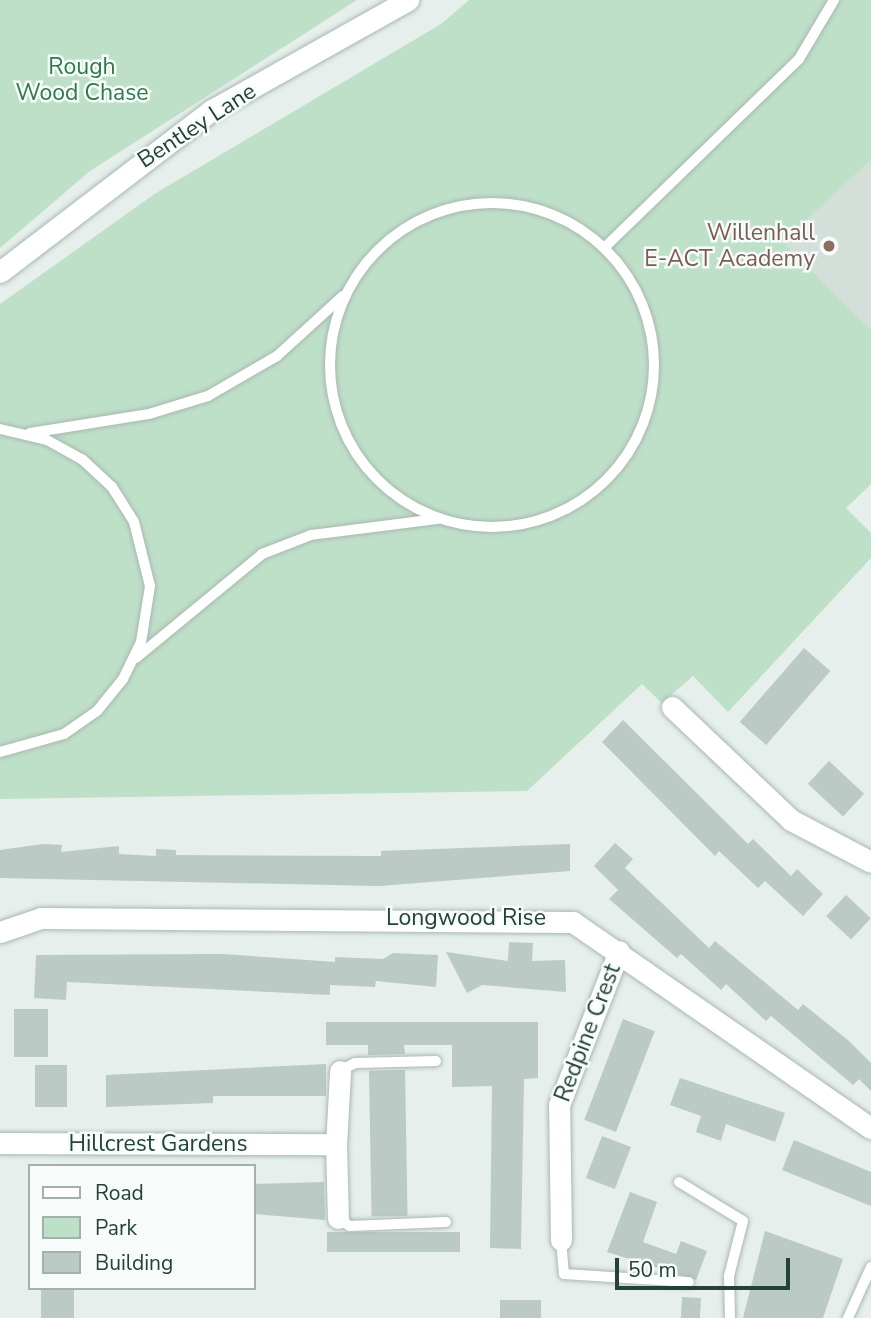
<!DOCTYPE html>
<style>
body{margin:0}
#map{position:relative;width:871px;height:1318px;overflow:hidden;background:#e6efeb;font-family:"Nunito Sans",sans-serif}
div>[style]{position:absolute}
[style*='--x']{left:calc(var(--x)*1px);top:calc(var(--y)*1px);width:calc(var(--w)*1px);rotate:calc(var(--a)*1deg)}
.built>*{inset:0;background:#d4dfda}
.green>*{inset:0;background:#bfe0c8}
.building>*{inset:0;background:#bbcac4;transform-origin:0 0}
.roads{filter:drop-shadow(0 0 2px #a8b8b2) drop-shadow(0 0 2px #a8b8b2)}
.service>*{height:10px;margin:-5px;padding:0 5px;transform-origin:5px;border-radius:5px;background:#fff}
.service>.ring{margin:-5px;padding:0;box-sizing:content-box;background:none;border:10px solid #fff;border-radius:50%}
.minor>*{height:21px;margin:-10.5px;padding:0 10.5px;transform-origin:10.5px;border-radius:10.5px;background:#fff}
.tertiary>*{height:21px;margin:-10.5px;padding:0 10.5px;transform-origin:10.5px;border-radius:10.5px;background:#fff}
.dots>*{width:19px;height:19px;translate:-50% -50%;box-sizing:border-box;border:4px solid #f7fbf9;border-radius:50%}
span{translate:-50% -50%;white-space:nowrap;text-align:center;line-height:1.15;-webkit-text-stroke:5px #f7fbf9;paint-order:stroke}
.park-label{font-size:23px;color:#2d7a4b}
.street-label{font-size:23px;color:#24423a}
.education-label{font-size:23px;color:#785e54}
.right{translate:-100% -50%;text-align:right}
.legend{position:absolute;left:28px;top:1164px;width:228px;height:126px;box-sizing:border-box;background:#f7fbf9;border:2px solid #a3b1ad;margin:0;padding:9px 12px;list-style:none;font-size:21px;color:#24423a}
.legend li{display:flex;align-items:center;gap:14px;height:35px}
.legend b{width:35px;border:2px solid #a3b1ad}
.scale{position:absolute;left:615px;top:1258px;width:175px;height:32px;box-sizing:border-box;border:4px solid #24423a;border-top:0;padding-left:9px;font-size:21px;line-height:24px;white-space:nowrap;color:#24423a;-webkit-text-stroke:5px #f7fbf9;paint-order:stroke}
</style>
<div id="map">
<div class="built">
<i style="clip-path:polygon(871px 160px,871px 330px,783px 242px)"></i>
</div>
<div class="green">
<i style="clip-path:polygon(0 0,357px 0,90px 171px,0 248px)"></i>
<i style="clip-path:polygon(469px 0,871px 0,871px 160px,783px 242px,871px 330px,871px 484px,846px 508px,871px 533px,871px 558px,728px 712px,693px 676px,662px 703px,642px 684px,527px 791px,0 799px,0 304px,156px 193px,441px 24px)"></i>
</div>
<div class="building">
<i style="left:804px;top:648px;width:35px;height:98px;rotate:41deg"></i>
<i style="clip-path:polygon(623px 720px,748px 844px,753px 839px,791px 876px,797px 869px,823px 894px,803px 916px,765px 881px,758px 888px,719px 851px,715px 856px,602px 742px)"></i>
<i style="left:829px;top:761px;width:48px;height:31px;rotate:43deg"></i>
<i style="clip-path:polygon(615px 843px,633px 859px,625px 868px,709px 948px,715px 941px,798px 1010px,803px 1004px,849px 1041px,871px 1063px,871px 1091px,859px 1079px,853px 1085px,771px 1016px,766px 1021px,726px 984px,721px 990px,681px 954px,677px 958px,609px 899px,618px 890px,594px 866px)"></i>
<i style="clip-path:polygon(43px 844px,62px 845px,61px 852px,119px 846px,119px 854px,156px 856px,156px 849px,176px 850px,176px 855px,381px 856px,381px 851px,570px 844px,570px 871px,379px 886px,0 878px,0 850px)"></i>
<i style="left:846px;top:895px;width:34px;height:29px;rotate:43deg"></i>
<i style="clip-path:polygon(509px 942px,533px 943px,532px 961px,565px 960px,566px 992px,482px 985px,467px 993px,446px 952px,508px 961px)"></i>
<i style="clip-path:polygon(393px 953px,438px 955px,436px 987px,376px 981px,375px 987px,330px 985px,330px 995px,67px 982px,66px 1000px,34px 998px,36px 955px,223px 954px,335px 962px,335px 957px,383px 959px)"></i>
<i style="left:14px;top:1009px;width:34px;height:48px"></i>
<i style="left:623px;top:1019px;width:34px;height:108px;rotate:21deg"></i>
<i style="clip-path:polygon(326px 1022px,538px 1022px,538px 1078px,524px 1079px,521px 1249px,490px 1248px,492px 1086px,452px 1087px,452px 1045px,404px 1045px,405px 1054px,368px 1055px,368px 1045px,326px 1045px)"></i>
<i style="clip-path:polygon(326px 1064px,326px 1096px,213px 1096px,213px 1103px,106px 1107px,106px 1075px)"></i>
<i style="left:35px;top:1065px;width:32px;height:42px"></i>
<i style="left:405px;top:1070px;width:146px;height:36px;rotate:89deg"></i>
<i style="clip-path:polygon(680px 1078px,785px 1113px,775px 1142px,726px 1124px,721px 1141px,696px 1132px,701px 1116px,670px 1105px)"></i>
<i style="left:602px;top:1136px;width:31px;height:45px;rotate:21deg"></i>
<i style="clip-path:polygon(794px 1140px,871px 1172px,871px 1206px,782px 1170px)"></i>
<i style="clip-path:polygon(324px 1182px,325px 1220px,254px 1214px,254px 1184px)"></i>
<i style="clip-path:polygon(630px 1192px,657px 1202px,643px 1242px,676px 1254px,681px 1241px,707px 1251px,696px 1280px,607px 1252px)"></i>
<i style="clip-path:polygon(765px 1231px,843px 1259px,823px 1318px,743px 1318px)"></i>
<i style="left:460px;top:1232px;width:20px;height:133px;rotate:90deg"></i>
<i style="left:41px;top:1288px;width:33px;height:30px"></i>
<i style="left:682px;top:1297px;width:19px;height:21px;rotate:3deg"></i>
<i style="left:500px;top:1300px;width:41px;height:18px"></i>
</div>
<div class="roads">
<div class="service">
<i class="ring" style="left:330px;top:203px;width:314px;height:314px"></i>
<i style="--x:605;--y:247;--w:270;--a:-44.1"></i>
<i style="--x:799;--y:59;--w:69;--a:-59.3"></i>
<i style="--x:0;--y:429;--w:48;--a:13.2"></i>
<i style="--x:47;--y:440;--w:41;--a:29.1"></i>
<i style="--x:83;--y:460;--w:40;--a:43"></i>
<i style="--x:112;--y:487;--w:41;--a:57.8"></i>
<i style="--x:134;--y:522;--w:66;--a:76"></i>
<i style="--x:150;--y:586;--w:57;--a:99.1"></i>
<i style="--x:141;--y:642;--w:41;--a:115.9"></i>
<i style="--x:123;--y:679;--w:41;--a:129.1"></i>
<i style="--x:97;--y:711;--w:40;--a:145.1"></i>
<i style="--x:64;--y:734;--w:66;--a:164.3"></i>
<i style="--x:30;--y:433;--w:121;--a:-9.1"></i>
<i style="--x:149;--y:414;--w:62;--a:-17"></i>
<i style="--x:208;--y:396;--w:80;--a:-30.1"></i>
<i style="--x:277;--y:356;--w:89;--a:-42.3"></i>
<i style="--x:136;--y:658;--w:163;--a:-39.5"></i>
<i style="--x:262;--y:554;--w:53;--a:-21.2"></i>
<i style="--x:311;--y:535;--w:128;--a:-7.2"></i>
<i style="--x:340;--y:1071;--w:17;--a:-28"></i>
<i style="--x:355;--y:1063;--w:81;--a:-1.4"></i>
<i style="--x:679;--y:1182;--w:75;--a:31.4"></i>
<i style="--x:743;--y:1221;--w:57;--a:104.3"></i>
<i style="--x:729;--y:1276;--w:42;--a:88.6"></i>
<i style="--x:338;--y:1218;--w:14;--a:34"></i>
<i style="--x:350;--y:1226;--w:96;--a:-2.4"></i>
<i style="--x:561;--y:1240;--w:34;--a:85"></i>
<i style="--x:564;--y:1274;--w:125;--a:3.7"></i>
<i style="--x:848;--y:1318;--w:56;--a:-65.7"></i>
</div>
<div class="minor">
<i style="--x:672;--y:707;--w:164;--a:43.5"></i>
<i style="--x:791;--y:820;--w:90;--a:27.7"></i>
<i style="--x:0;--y:932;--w:43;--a:-18.9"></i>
<i style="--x:41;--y:918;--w:532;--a:0.43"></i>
<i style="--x:573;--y:922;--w:362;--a:34.7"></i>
<i style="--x:0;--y:1143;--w:336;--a:0.2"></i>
<i style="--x:336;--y:1144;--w:74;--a:88.5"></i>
<i style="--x:336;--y:1146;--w:75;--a:-86.9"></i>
<i style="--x:561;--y:1240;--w:135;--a:-90.8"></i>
<i style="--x:559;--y:1105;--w:165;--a:-68.7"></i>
</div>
<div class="tertiary">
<i style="--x:0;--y:272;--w:267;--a:-37.4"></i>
<i style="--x:212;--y:110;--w:225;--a:-29.3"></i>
</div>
</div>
<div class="dots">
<i style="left:829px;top:246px;background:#8d6e63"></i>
</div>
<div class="park-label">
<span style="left:82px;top:80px">Rough<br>Wood Chase</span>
</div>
<div class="street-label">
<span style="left:197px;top:126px;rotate:-33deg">Bentley Lane</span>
<span style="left:466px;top:918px">Longwood Rise</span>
<span style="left:588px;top:1033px;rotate:-69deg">Redpine Crest</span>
<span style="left:158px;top:1144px">Hillcrest Gardens</span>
</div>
<div class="education-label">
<span class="right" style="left:815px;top:246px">Willenhall<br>E-ACT Academy</span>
</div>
<ul class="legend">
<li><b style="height:9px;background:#fff"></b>Road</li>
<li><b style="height:19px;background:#bfe0c8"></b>Park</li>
<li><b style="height:19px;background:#bbcac4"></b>Building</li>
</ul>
<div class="scale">50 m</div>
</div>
